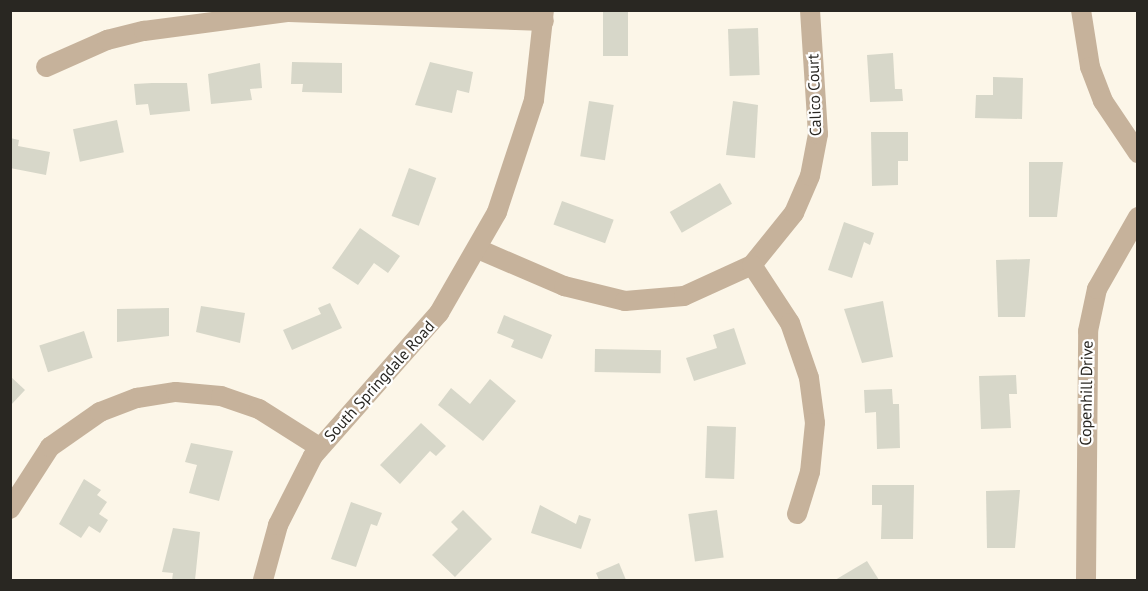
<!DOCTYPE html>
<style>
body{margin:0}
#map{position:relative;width:1148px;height:591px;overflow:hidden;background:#fcf6e8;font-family:"PT Sans",sans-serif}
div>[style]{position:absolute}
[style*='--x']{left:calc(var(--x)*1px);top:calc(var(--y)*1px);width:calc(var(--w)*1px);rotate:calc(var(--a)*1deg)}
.building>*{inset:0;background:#d7d7c9;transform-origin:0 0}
.street>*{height:20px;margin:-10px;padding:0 10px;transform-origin:10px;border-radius:10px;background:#c6b29b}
span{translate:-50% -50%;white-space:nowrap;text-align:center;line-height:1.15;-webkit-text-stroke:4.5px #fff;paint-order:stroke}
.street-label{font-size:16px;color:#292722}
.frame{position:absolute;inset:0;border:12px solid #292722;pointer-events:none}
</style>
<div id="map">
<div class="building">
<i style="left:603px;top:10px;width:25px;height:46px"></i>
<i style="left:758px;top:28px;width:47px;height:30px;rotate:88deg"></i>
<i style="clip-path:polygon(893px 53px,895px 89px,902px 89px,903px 101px,870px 102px,867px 55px)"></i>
<i style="clip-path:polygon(292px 62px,342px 63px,342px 93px,302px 92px,303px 84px,291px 84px)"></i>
<i style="clip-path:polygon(430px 62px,473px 72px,469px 93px,457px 90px,452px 113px,415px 105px)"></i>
<i style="clip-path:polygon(260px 63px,262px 88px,250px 89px,252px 100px,211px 104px,208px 74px)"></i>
<i style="clip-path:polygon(993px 77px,1023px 78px,1022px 119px,975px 118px,976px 95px,993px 95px)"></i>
<i style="clip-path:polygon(152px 83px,187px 83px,190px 111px,150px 115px,148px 104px,136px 105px,134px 84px)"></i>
<i style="left:589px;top:101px;width:25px;height:56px;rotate:9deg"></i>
<i style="clip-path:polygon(733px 101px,758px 105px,755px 158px,726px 155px)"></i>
<i style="left:117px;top:120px;width:33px;height:45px;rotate:78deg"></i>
<i style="clip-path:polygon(871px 132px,908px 132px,908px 161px,898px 161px,898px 185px,872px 186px)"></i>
<i style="clip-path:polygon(10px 138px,19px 140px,18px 146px,50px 152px,46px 175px,10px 168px)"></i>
<i style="clip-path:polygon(1029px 162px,1063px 162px,1057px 217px,1029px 217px)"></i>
<i style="left:409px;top:168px;width:29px;height:51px;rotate:20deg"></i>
<i style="left:720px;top:183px;width:24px;height:58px;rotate:60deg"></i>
<i style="left:562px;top:201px;width:55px;height:25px;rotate:20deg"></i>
<i style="clip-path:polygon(844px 222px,874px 233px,870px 245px,864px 242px,852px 278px,828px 270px)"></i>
<i style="clip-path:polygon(360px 228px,400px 256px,388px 273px,374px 263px,358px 285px,332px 268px)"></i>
<i style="clip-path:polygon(1030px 259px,1025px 317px,998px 317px,996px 260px)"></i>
<i style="clip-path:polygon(883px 301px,893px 357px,862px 363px,844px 309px)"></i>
<i style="clip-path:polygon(330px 303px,342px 328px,292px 350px,283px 330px,321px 314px,318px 308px)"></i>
<i style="clip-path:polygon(201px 306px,245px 313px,240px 343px,196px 332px)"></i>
<i style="clip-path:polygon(169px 308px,169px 336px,117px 342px,117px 309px)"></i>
<i style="clip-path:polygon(504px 315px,552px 335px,542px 359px,511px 347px,514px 340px,497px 333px)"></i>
<i style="clip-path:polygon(734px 328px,746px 364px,694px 381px,686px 358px,717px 348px,713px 335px)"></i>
<i style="left:84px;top:331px;width:28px;height:47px;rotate:72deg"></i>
<i style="left:595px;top:349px;width:66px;height:23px;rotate:1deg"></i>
<i style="clip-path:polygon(1016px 375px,1017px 394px,1009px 394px,1011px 428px,981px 429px,979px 376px)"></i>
<i style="clip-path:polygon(10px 376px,25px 390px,10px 406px)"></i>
<i style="clip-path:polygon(490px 379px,516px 401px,483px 441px,438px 405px,451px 388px,470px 404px)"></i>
<i style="clip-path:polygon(892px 389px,893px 404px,899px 404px,900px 448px,877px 449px,876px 412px,865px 413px,864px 390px)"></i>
<i style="clip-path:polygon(421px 423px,446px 446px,436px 456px,430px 451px,400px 484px,380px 465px)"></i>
<i style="left:707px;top:426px;width:29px;height:52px;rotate:2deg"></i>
<i style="clip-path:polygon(191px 443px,233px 451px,219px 501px,189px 493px,197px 465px,185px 462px)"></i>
<i style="clip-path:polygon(84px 479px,101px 490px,97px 495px,107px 502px,99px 514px,108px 520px,100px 533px,89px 526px,81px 538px,59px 524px)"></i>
<i style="clip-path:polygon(872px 485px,914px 485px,913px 539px,881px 539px,882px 505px,872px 505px)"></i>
<i style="clip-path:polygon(1020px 490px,1015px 548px,987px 548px,986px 491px)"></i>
<i style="clip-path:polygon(351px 502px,382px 513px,377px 526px,371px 524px,356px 567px,331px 559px)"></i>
<i style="clip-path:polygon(540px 505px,576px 524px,579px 515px,591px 519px,581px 549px,531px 533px)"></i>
<i style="clip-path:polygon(463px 510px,492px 539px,455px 577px,432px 555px,458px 529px,451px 522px)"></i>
<i style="left:717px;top:510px;width:48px;height:29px;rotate:82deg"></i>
<i style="clip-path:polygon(173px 528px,200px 532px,195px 580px,172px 580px,173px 573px,162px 572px)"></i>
<i style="clip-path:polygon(867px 561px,879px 580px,835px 580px)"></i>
<i style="clip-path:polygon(619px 563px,626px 580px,599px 580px,596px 573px)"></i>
</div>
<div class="street">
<i style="--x:1081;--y:10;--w:58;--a:81"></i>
<i style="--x:1090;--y:67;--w:36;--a:69"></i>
<i style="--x:1103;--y:101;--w:63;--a:56.1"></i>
<i style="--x:46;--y:67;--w:67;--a:-23.9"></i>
<i style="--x:107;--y:40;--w:38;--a:-14"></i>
<i style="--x:144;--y:31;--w:146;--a:-7.5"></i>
<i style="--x:289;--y:12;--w:255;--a:2"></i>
<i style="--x:478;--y:249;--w:94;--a:23.3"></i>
<i style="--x:564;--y:286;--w:63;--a:13.8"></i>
<i style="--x:625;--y:301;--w:59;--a:-4.8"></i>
<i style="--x:684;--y:296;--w:75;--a:-24.5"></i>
<i style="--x:752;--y:265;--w:67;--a:-51.1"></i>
<i style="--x:794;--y:213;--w:40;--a:-66.6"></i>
<i style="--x:810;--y:176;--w:43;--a:-79.2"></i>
<i style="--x:818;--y:134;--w:124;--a:-93.7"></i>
<i style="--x:752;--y:265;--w:69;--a:56.8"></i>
<i style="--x:790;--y:323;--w:58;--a:70.9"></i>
<i style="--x:809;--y:378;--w:45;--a:82.4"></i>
<i style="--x:815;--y:423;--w:49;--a:95.8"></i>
<i style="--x:810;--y:472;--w:44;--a:107.2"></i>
<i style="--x:10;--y:509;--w:74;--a:-57.2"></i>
<i style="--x:50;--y:447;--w:61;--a:-35"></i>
<i style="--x:100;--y:412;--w:40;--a:-21"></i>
<i style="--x:137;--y:398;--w:39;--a:-9"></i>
<i style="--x:176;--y:392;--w:45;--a:5.1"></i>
<i style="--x:221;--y:396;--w:40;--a:18.9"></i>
<i style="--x:259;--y:409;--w:71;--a:32.3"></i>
<i style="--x:263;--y:580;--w:57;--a:-74.7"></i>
<i style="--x:278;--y:525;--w:77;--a:-63.1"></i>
<i style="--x:313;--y:456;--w:191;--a:-48.6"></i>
<i style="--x:439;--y:313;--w:116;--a:-60.1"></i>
<i style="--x:497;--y:212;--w:118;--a:-71.7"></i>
<i style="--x:534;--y:100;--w:91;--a:-83.7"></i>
<i style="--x:1086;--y:580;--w:249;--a:-89.5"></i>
<i style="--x:1088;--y:331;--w:43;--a:-77.9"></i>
<i style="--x:1097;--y:289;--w:83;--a:-60.3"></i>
</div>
<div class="street-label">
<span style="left:814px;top:95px;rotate:-92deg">Calico Court</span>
<span style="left:379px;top:381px;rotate:-48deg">South Springdale Road</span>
<span style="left:1086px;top:393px;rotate:-89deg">Copenhill Drive</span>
</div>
<div class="frame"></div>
</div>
